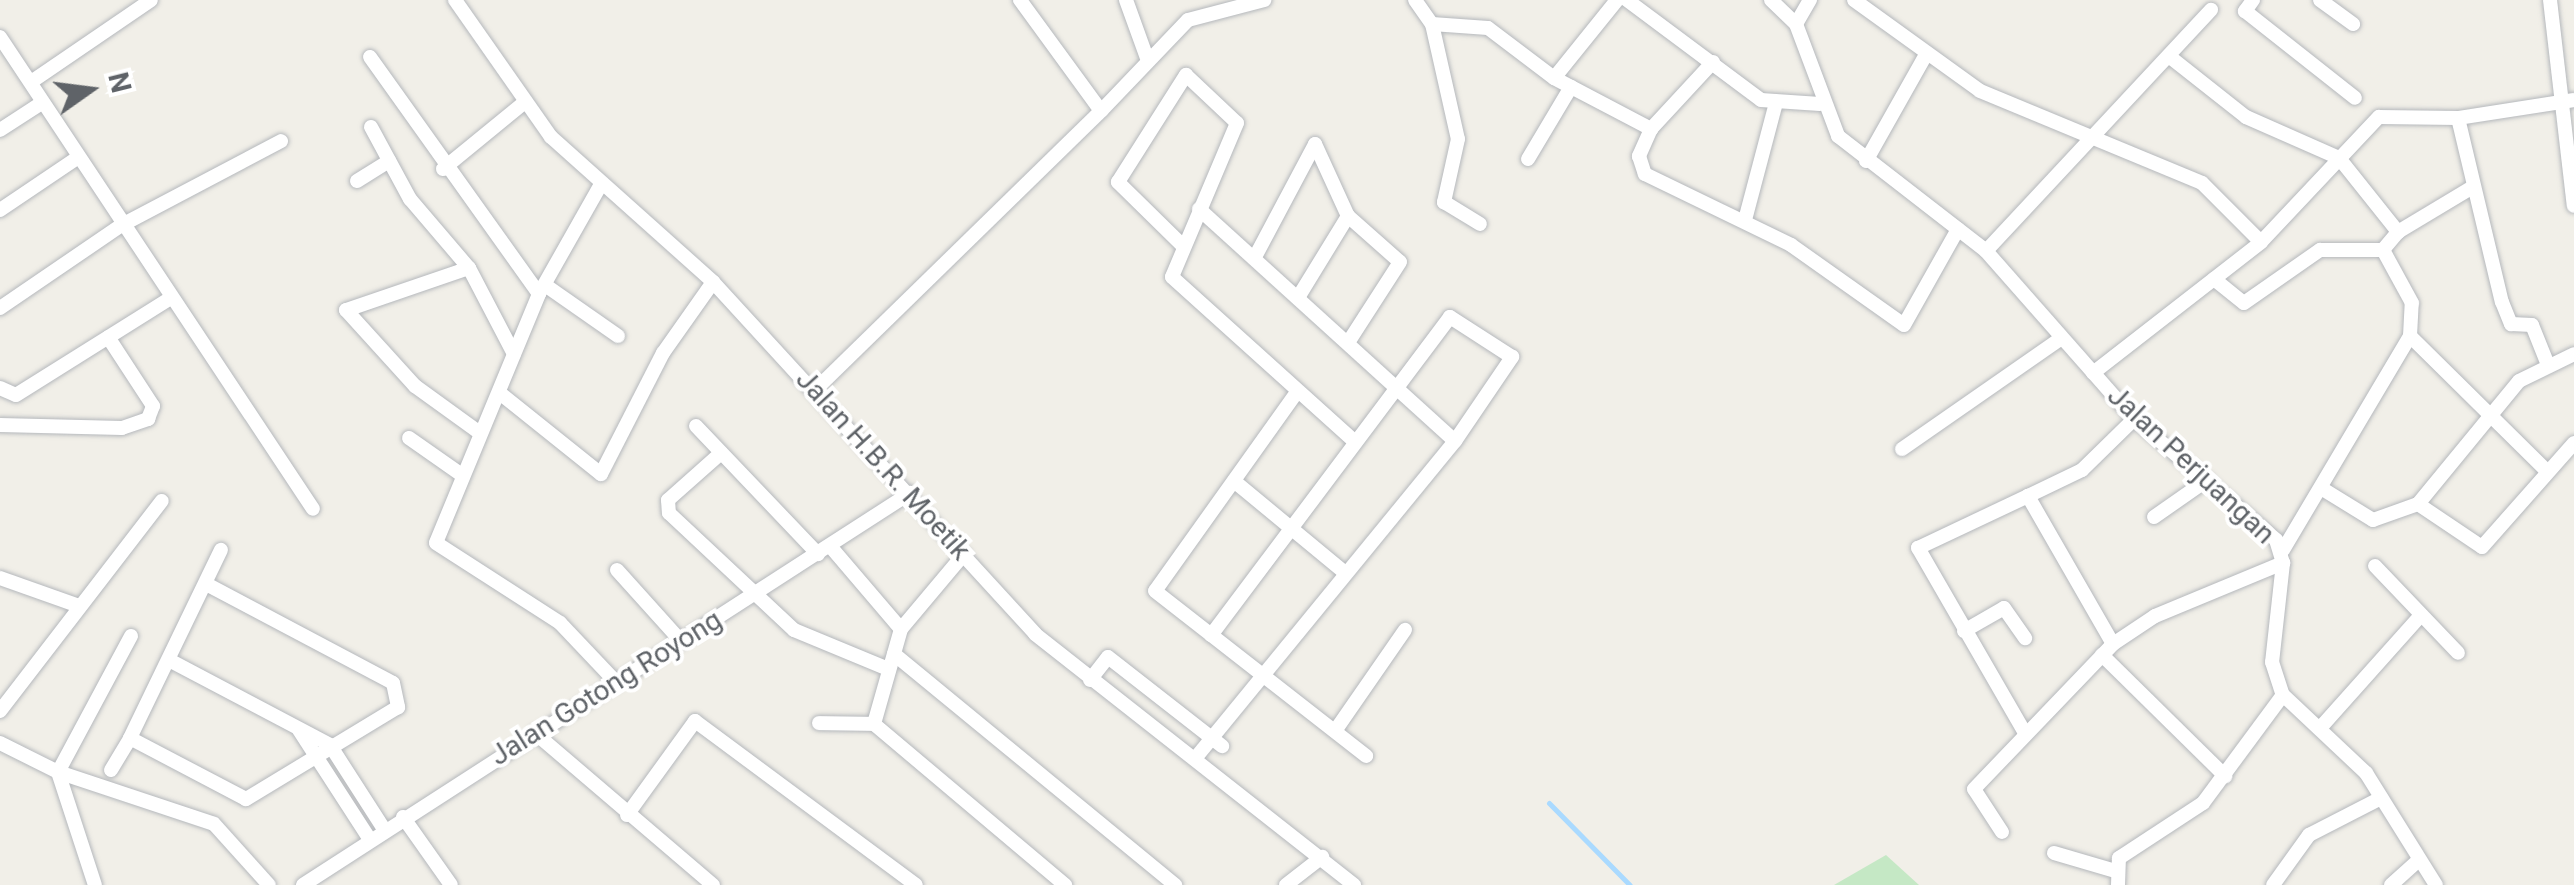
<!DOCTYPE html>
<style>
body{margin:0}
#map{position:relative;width:2574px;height:885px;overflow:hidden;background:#f1efe8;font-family:Roboto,sans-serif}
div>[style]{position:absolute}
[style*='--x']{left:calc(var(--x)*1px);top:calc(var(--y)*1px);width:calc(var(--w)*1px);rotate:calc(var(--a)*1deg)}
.green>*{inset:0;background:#c5e8c5}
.stream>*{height:5px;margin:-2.5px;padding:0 2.5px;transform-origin:2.5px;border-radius:2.5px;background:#aadaff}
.roads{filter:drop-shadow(0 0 2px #b5b8bc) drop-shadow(0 0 2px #b5b8bc)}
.minor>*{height:14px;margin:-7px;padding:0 7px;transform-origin:7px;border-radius:7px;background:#fff}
span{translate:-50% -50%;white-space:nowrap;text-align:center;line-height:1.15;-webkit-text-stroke:8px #fff;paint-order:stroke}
.street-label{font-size:28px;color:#5f6368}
.north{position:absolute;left:40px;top:40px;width:100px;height:100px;-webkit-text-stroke:8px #fff;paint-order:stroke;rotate:76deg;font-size:28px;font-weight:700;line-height:40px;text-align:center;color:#5f6368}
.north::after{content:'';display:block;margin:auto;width:35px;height:45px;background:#5f6368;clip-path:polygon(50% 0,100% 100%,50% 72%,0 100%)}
</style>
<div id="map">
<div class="green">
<i style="clip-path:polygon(1886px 855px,1919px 885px,1834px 885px)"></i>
</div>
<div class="stream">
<i style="--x:1549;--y:803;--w:115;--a:45.4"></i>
</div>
<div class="roads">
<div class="minor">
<i style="--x:455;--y:0;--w:167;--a:55"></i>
<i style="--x:551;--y:137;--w:217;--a:41.8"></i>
<i style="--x:713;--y:282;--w:477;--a:47.5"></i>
<i style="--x:1035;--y:634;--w:406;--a:38.2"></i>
<i style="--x:1020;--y:0;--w:137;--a:53.9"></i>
<i style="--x:1101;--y:111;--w:126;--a:-46.3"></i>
<i style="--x:1188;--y:20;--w:79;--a:-14.7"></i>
<i style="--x:1126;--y:0;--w:62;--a:70.1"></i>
<i style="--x:1415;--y:0;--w:29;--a:55"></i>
<i style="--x:1432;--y:24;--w:56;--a:4.1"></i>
<i style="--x:1488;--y:28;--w:83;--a:37.1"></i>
<i style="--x:1617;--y:0;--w:100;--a:128.9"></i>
<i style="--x:1554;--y:78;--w:110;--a:27.7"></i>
<i style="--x:1627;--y:0;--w:167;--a:36.7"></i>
<i style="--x:1761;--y:100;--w:59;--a:3.9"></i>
<i style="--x:1771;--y:0;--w:35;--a:44"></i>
<i style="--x:1796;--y:24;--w:120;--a:69.4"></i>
<i style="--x:1838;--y:136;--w:187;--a:37.8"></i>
<i style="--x:1986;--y:251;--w:224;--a:48.6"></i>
<i style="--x:2134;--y:419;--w:187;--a:40.4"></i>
<i style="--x:2276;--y:540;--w:24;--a:73"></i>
<i style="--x:2283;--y:563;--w:100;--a:96.3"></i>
<i style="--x:2272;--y:662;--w:35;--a:72"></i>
<i style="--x:2283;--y:695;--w:114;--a:43.2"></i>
<i style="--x:2366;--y:773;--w:132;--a:58"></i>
<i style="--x:1854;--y:0;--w:155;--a:35.8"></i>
<i style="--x:1980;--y:91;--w:240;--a:22.5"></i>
<i style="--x:2202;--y:183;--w:83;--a:45"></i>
<i style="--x:2253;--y:0;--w:14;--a:126"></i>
<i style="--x:2245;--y:11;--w:140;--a:38.3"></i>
<i style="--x:2320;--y:0;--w:41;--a:36"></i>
<i style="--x:2550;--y:0;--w:207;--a:83.4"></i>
<i style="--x:1432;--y:24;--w:118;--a:77.3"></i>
<i style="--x:1458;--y:139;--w:65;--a:102.5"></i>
<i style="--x:1444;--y:202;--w:42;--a:31.4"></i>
<i style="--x:1796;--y:24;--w:28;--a:-60"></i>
<i style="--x:0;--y:37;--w:566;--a:56.45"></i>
<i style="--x:370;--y:57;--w:291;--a:54.5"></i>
<i style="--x:2170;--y:57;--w:97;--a:38.3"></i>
<i style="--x:2246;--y:117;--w:102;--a:23.8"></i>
<i style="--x:2339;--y:158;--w:95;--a:51.4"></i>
<i style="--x:2398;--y:232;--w:23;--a:130"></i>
<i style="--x:1713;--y:62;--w:91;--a:132.8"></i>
<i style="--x:1651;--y:129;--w:30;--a:114"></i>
<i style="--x:1639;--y:156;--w:19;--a:72"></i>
<i style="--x:1645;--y:174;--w:162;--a:25.9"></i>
<i style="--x:1791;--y:245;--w:138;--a:35.3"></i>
<i style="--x:1904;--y:325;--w:110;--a:-60.6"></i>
<i style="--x:31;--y:82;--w:145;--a:-34.3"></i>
<i style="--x:2458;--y:118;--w:189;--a:76.6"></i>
<i style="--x:2502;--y:302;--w:24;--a:68"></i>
<i style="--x:2511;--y:324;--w:21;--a:3"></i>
<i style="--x:2532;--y:325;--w:43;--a:68.2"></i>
<i style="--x:371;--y:127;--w:82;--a:61.6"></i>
<i style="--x:410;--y:199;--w:91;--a:49.5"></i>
<i style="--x:469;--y:268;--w:97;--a:62.4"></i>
<i style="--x:0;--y:130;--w:48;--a:-33"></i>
<i style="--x:1528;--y:159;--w:84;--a:-59.2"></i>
<i style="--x:1866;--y:161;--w:118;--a:-60.6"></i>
<i style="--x:443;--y:169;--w:106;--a:-39.3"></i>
<i style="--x:357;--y:181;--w:38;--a:-32"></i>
<i style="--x:600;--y:186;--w:124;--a:119.5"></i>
<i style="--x:539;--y:294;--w:269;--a:112.5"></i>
<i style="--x:436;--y:543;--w:148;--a:32.8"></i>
<i style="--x:560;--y:623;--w:81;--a:46.5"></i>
<i style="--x:1199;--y:209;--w:345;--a:42.2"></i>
<i style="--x:0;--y:210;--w:93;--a:-34"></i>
<i style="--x:1745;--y:220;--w:121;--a:-75.2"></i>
<i style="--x:2398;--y:232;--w:87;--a:-31"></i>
<i style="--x:1182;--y:245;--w:90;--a:-135.5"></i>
<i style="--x:1118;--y:182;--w:127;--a:-57.6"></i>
<i style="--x:1186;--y:75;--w:70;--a:43.3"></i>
<i style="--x:1237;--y:123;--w:167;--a:112.9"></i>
<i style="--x:1172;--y:277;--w:245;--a:42"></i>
<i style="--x:1986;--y:251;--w:330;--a:-47"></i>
<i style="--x:1255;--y:257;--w:128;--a:-62"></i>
<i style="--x:1315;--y:144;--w:79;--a:65.4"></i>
<i style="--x:1348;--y:216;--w:69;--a:41.5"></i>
<i style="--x:1400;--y:262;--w:94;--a:122.8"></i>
<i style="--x:469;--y:268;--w:130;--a:161.1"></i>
<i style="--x:346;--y:310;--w:103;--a:47.8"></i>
<i style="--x:415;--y:386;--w:80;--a:35.9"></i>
<i style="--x:2214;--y:279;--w:38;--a:39"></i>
<i style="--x:2244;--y:303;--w:93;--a:-34.9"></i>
<i style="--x:2320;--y:250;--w:63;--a:0"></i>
<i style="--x:545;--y:285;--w:89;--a:34.9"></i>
<i style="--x:1299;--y:296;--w:94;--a:-58.5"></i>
<i style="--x:0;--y:308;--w:145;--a:-34.3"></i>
<i style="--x:120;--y:226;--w:182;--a:-27.8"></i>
<i style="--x:2410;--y:336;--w:190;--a:44.6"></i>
<i style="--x:2093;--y:373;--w:213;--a:-37.9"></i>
<i style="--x:2261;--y:242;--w:172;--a:-46.7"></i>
<i style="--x:2379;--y:117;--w:79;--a:0.7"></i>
<i style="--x:2458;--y:118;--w:117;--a:-8.8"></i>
<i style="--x:0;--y:388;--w:17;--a:24"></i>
<i style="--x:16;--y:395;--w:181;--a:-32.1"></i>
<i style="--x:815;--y:390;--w:400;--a:-44.3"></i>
<i style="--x:1297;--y:392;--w:244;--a:125.5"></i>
<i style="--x:1155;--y:591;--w:268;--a:38"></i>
<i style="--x:501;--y:394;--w:128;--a:38.7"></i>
<i style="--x:601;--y:474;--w:136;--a:-62.9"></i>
<i style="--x:663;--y:353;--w:87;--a:-54.8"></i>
<i style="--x:0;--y:425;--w:122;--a:1.4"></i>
<i style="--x:122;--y:428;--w:28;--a:-19"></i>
<i style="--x:148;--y:419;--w:14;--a:-69"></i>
<i style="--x:153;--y:406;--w:82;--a:-123.1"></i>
<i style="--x:696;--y:426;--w:177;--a:46.4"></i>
<i style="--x:409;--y:438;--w:61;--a:35"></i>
<i style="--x:1902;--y:449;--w:193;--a:-34.8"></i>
<i style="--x:721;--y:453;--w:71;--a:138.4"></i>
<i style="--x:668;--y:500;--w:13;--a:86"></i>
<i style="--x:669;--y:513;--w:171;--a:43.1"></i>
<i style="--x:794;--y:630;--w:102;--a:22.5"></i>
<i style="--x:1234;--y:481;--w:143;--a:39.6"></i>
<i style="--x:2321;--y:488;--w:61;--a:31.6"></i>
<i style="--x:2373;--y:520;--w:48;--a:-19.6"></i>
<i style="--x:2418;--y:504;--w:159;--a:-50.6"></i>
<i style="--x:2519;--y:381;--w:61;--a:-26.1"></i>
<i style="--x:2418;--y:504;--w:77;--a:33.9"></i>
<i style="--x:2482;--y:547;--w:139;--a:-48.5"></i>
<i style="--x:2154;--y:517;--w:65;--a:-34.9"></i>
<i style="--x:830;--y:546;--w:109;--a:49.5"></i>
<i style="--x:2283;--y:550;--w:249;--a:-59.3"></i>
<i style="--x:2410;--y:336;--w:33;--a:-87"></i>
<i style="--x:2412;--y:303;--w:60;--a:-118.7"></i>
<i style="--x:964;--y:554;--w:98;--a:130"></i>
<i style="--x:901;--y:629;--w:99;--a:105.9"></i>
<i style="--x:874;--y:724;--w:250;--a:40.1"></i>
<i style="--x:2375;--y:566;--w:120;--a:46.3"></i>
<i style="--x:617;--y:570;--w:96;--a:48"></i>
<i style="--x:0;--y:578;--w:84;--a:19.5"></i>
<i style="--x:210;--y:586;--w:207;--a:27.9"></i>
<i style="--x:393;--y:683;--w:25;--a:78"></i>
<i style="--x:398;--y:707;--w:178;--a:148.8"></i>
<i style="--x:246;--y:799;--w:131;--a:-152.3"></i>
<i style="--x:130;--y:738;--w:209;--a:-64.2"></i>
<i style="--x:1964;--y:631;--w:46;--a:-29.9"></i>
<i style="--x:2004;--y:608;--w:37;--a:55"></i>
<i style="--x:131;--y:636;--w:154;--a:118.2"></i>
<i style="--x:58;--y:772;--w:164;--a:18.4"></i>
<i style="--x:214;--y:824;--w:82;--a:48"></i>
<i style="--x:2113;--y:644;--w:171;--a:-119.9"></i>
<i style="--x:2028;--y:496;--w:60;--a:-25.7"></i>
<i style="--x:2082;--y:470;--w:73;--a:-44.4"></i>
<i style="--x:894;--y:654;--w:364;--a:39.4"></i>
<i style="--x:2102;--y:655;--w:173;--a:44.5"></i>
<i style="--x:169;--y:660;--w:182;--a:27.8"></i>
<i style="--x:330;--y:745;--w:100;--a:57.3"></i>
<i style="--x:1090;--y:680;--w:29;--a:-52"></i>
<i style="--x:1108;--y:657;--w:145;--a:38"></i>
<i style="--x:0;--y:711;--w:265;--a:-52.4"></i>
<i style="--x:819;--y:723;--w:55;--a:1"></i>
<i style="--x:2321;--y:727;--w:150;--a:-48.2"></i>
<i style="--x:299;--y:730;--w:129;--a:57.1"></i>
<i style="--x:1335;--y:731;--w:123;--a:-55.3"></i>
<i style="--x:535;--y:733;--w:234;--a:40.5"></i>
<i style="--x:2025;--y:733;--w:214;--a:-120"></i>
<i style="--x:1918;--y:548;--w:122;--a:-25.3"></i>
<i style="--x:0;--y:743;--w:65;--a:26.6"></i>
<i style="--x:58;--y:772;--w:119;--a:71.9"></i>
<i style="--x:1198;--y:755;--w:406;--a:-50.7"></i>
<i style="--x:1455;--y:441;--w:102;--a:-55.8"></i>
<i style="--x:1512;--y:357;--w:74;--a:-147.2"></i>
<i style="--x:1450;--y:317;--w:398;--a:126.9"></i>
<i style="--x:111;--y:770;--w:37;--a:-59"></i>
<i style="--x:627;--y:815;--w:116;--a:-54.1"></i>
<i style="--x:695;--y:721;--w:275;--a:36.6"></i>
<i style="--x:403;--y:817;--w:83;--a:54.8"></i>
<i style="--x:2002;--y:832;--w:51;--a:-123.1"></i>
<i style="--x:1974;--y:789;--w:201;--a:-46.2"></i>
<i style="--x:2113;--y:644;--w:50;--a:-33.7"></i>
<i style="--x:2155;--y:616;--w:139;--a:-22.5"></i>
<i style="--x:2054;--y:853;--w:64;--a:16.4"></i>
<i style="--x:303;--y:885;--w:723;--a:-32.85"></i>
<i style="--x:1286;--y:885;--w:46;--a:-37.9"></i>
<i style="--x:2118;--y:885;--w:27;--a:-88"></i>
<i style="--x:2119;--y:858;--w:100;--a:-33.2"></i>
<i style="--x:2203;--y:803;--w:134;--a:-53.5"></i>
<i style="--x:2273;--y:885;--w:62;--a:-54.2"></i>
<i style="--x:2309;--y:835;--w:81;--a:-27.2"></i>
<i style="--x:2391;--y:885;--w:36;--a:-42"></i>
</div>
</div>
<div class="street-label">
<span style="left:883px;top:465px;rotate:48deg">Jalan H.B.R. Moetik</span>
<span style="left:2191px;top:465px;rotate:43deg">Jalan Perjuangan</span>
<span style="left:606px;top:688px;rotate:-32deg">Jalan Gotong Royong</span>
</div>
<div class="north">N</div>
</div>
